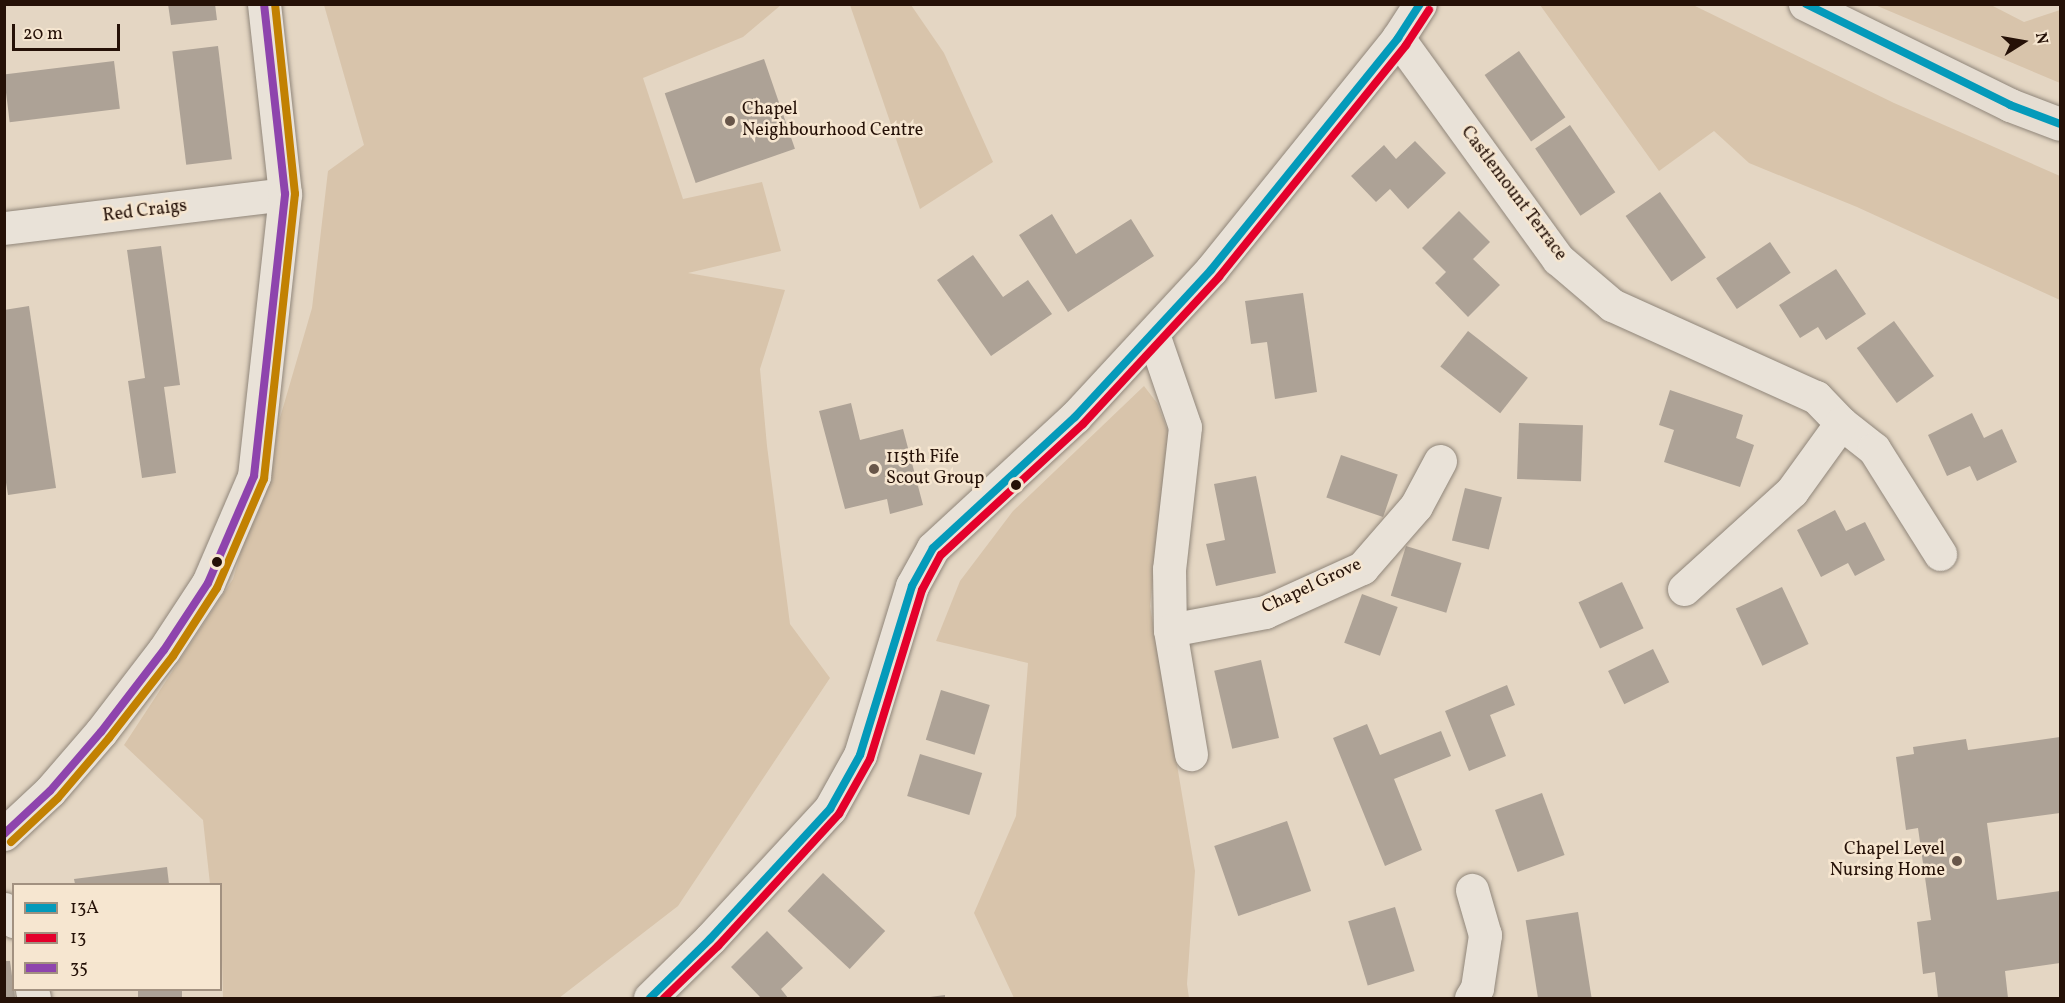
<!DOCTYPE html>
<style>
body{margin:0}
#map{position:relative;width:2065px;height:1003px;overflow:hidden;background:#e4d6c3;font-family:Vollkorn,serif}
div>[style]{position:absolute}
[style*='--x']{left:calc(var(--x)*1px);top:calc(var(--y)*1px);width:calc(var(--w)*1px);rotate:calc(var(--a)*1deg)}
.green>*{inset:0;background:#d8c4ab}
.building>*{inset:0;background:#ada296;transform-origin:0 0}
.roads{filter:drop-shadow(0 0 2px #90867a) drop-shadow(0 0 2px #90867a)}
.minor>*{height:33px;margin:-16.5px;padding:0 16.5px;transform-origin:16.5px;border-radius:16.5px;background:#e9e2d8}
.major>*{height:33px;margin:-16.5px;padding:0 16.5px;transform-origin:16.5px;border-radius:16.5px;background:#e5ddd2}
.bus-1>*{height:8px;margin:-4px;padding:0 4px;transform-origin:4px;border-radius:4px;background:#049aba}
.bus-2>*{height:8px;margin:-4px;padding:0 4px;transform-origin:4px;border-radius:4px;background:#e4002b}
.bus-3>*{height:8px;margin:-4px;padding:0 4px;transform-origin:4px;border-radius:4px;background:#8e44ad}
.bus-4>*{height:8px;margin:-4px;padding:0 4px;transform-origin:4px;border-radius:4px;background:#c28102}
.dots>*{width:16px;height:16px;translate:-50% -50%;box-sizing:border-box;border:3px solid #f6e6d0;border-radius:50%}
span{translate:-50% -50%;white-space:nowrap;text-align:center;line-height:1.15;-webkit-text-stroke:5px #f6e6d0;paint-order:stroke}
.poi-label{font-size:18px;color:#251107}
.left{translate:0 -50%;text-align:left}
.right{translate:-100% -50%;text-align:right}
.street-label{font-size:18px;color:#251107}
.frame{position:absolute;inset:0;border:6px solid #251107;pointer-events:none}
.legend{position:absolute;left:12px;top:883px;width:210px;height:108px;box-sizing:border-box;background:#f6e6d0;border:2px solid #a29180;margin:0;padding:8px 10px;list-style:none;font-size:18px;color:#251107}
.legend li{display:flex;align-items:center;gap:12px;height:30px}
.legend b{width:30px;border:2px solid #a29180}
.north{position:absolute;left:1993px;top:12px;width:60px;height:60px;-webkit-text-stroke:4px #f6e6d0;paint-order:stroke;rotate:79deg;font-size:16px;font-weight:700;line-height:24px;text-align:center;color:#251107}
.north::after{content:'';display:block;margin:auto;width:21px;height:27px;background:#251107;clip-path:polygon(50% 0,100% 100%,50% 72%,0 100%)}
.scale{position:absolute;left:12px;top:24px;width:108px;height:27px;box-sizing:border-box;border:3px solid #251107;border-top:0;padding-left:8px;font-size:18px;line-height:21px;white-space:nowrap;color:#251107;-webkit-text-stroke:4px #f6e6d0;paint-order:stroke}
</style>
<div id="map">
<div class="green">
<i style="clip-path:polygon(324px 5px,781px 5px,743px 37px,643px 78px,683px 199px,762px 182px,781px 251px,688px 273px,785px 290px,760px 369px,767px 446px,790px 624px,830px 678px,678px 906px,559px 998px,223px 998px,220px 884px,210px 884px,203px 820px,124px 745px,233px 579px,312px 308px,328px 171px,364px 145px)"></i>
<i style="clip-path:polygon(850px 5px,911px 5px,944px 53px,993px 162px,920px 209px)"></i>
<i style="clip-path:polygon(1540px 5px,1693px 5px,1894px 103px,2060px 176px,2060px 300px,1857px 207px,1749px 163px,1714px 131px,1659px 171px)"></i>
<i style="clip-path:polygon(1875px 5px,1991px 5px,2024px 22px,2060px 10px,2060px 83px)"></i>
<i style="clip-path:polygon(1144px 386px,1157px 403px,1169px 434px,1150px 606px,1195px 871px,1187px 984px,1189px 998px,1014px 998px,974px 913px,1016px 816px,1028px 663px,936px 641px,960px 581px,1013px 511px)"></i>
</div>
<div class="building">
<i style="clip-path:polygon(168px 4px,215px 4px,217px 20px,171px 25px)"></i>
<i style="left:218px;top:46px;width:114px;height:46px;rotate:83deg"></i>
<i style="left:1519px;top:51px;width:81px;height:42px;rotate:55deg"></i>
<i style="left:764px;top:59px;width:95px;height:105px;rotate:71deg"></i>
<i style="left:114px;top:61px;width:48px;height:111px;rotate:83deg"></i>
<i style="left:1570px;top:125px;width:81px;height:42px;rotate:56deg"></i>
<i style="clip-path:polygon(1415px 141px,1446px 173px,1408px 209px,1390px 189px,1376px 202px,1351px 176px,1384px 145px,1396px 159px)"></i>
<i style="left:1660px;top:192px;width:80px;height:42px;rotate:55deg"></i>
<i style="clip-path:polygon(1459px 211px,1490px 242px,1473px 259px,1500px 285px,1468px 317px,1435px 283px,1446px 272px,1422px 248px)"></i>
<i style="clip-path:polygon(1052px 214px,1076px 254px,1131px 219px,1154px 256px,1068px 312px,1019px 235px)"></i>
<i style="left:1770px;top:242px;width:37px;height:65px;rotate:56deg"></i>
<i style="clip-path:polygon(161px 246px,180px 385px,164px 387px,176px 473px,142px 478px,128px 381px,145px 378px,127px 250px)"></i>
<i style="clip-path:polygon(973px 255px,1003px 297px,1028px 280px,1052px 314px,991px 356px,937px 280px)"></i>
<i style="clip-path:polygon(1836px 269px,1866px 314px,1826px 340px,1818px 327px,1800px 338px,1779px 305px)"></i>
<i style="clip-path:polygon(1303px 293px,1317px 392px,1275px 399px,1267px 342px,1251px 344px,1245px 301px)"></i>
<i style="clip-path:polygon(29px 306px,56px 488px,8px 495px,4px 470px,4px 310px)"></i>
<i style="left:1894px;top:321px;width:68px;height:46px;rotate:54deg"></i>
<i style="left:1468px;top:331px;width:76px;height:45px;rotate:38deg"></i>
<i style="clip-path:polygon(1670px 390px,1743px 415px,1736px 438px,1754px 445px,1740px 487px,1664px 462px,1674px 430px,1659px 425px)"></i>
<i style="clip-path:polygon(851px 403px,860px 440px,903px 429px,923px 505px,890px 514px,887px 499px,845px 509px,819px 411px)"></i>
<i style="clip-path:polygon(1972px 413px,1984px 438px,2002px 429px,2017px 462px,1977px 481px,1970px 466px,1947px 476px,1928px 435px)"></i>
<i style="left:1519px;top:423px;width:64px;height:56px;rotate:2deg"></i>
<i style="left:1341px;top:455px;width:60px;height:45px;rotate:19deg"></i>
<i style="clip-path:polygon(1256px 476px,1276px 573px,1216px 586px,1206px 544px,1225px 540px,1214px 484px)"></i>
<i style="left:1465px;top:488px;width:38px;height:54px;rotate:14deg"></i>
<i style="clip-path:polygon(1835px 510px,1846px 531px,1865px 522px,1885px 560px,1855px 576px,1848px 563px,1821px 577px,1797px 530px)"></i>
<i style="left:1406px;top:546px;width:58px;height:52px;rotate:17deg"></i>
<i style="left:1622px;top:582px;width:51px;height:48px;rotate:65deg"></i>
<i style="left:1782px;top:587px;width:63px;height:51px;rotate:65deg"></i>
<i style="left:1362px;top:594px;width:38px;height:52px;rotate:20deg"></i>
<i style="left:1653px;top:649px;width:37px;height:50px;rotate:64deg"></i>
<i style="left:1261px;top:660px;width:80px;height:48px;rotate:77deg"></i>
<i style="clip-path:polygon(1507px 685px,1515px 705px,1490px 715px,1506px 756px,1469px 771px,1445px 711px)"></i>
<i style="left:941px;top:690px;width:51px;height:52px;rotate:17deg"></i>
<i style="clip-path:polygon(1367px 724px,1380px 755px,1441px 731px,1451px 756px,1394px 779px,1422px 850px,1385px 866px,1333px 738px)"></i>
<i style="clip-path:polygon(2060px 737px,2060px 813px,1987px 823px,1997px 900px,2060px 891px,2060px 963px,2005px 971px,2008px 998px,1938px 998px,1935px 972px,1923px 974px,1917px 922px,1931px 920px,1918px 828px,1906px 830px,1896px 757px,1914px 754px,1913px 747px,1966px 739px,1968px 750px)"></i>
<i style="left:920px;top:754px;width:65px;height:44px;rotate:17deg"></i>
<i style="left:1542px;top:793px;width:66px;height:50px;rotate:70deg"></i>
<i style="left:1287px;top:821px;width:74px;height:77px;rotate:71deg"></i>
<i style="clip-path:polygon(167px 867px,169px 884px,75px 884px,74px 879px)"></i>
<i style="left:823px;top:873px;width:85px;height:52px;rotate:43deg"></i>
<i style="left:1395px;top:907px;width:67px;height:49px;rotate:73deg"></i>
<i style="left:1578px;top:912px;width:87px;height:53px;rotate:81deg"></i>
<i style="clip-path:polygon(767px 931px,803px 968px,781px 989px,788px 998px,761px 998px,731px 967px)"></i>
<i style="clip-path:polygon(4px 961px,10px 961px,15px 998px,4px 998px)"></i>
<i style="left:138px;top:990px;width:44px;height:8px"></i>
<i style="clip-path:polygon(945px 995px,945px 998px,930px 998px,930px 997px)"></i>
</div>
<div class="roads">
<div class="minor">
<i style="--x:1398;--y:38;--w:273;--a:54.1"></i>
<i style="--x:1558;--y:259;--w:71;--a:40.4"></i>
<i style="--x:1612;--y:305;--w:224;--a:24.3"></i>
<i style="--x:1816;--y:397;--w:36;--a:46"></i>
<i style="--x:1841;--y:423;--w:42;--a:38.2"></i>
<i style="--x:1874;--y:449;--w:124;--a:57.8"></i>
<i style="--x:4;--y:228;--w:283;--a:-6.9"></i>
<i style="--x:1153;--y:334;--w:98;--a:71"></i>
<i style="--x:1185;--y:427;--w:143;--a:96.4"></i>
<i style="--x:1169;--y:569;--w:61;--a:89.1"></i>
<i style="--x:1170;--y:630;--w:126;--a:80.4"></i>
<i style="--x:1684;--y:589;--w:146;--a:-42.2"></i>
<i style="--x:1792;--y:491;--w:84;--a:-54.2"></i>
<i style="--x:1170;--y:630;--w:97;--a:-10.7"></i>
<i style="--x:1265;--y:612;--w:107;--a:-24.4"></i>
<i style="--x:1362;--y:568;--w:82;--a:-48.9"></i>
<i style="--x:1416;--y:506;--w:51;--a:-61.9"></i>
<i style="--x:4;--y:834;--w:63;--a:-43.1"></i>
<i style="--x:50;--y:791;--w:78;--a:-49.2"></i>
<i style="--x:101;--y:732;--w:103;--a:-52.5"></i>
<i style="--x:164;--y:650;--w:80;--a:-56.7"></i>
<i style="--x:208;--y:583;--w:116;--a:-66.7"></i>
<i style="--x:254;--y:476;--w:284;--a:-83.7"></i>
<i style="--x:285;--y:194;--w:191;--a:-96.3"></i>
<i style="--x:4;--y:909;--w:16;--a:50"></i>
<i style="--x:32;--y:990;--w:8;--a:76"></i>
<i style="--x:650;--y:998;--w:84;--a:-44.5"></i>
<i style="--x:710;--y:939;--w:177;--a:-47.3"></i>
<i style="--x:830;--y:809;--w:62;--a:-60.9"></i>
<i style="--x:860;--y:755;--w:177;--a:-72.9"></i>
<i style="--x:912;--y:586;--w:43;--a:-61.1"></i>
<i style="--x:933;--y:548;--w:193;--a:-42.7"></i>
<i style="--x:1075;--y:417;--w:200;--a:-47.2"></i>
<i style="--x:1211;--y:270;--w:298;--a:-51.1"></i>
<i style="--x:1398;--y:38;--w:40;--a:-57.1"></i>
<i style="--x:1471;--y:998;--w:12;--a:-59"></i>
<i style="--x:1477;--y:988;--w:54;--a:-81.4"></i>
<i style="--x:1485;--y:935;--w:47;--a:-106.1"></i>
</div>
<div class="major">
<i style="--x:1805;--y:4;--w:229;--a:26.2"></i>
<i style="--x:2010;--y:105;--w:53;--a:20.8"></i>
</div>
</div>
<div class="bus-1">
<i style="--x:1806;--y:4;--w:228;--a:26.3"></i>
<i style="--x:2010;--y:105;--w:53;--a:20.8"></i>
<i style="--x:650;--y:998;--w:84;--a:-44.5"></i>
<i style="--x:710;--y:939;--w:177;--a:-47.3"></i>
<i style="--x:830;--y:809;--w:62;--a:-60.9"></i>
<i style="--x:860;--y:755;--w:177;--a:-72.9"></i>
<i style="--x:912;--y:586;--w:43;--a:-61.1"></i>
<i style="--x:933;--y:548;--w:193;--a:-42.7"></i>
<i style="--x:1075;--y:417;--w:200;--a:-47.2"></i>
<i style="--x:1211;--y:270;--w:298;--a:-51.1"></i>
<i style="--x:1398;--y:38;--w:40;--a:-57.1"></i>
</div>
<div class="bus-2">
<i style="--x:664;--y:998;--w:75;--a:-43.9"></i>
<i style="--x:718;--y:946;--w:179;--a:-47.5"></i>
<i style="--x:839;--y:814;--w:63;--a:-60.6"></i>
<i style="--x:870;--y:759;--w:177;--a:-72.9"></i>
<i style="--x:922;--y:590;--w:40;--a:-62"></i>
<i style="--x:941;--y:555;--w:193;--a:-42.7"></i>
<i style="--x:1083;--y:424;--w:200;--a:-47.2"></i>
<i style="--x:1219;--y:277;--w:298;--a:-51.1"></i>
<i style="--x:1406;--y:45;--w:42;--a:-56.7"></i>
</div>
<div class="bus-3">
<i style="--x:4;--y:834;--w:63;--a:-43.1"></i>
<i style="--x:50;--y:791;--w:78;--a:-49.2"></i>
<i style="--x:101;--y:732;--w:103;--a:-52.5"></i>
<i style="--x:164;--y:650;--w:80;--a:-56.7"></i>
<i style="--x:208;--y:583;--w:116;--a:-66.7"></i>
<i style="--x:254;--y:476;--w:284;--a:-83.7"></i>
<i style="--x:285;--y:194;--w:191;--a:-96.3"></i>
</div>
<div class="bus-4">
<i style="--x:11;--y:842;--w:64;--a:-43.1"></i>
<i style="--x:58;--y:798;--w:79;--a:-49.6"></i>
<i style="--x:109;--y:738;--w:104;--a:-52"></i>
<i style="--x:173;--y:656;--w:81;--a:-57.1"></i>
<i style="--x:217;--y:588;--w:119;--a:-66.7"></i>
<i style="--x:264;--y:479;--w:287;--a:-83.8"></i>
<i style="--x:295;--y:194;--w:191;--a:-96"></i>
</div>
<div class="dots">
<i style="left:730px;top:121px;background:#685649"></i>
<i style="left:874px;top:469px;background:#685649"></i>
<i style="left:1016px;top:485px;background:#251107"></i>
<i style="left:217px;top:562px;background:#251107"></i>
<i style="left:1957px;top:861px;background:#685649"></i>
</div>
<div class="poi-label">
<span class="left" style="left:742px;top:121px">Chapel<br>Neighbourhood Centre</span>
<span class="left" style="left:886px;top:469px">115th Fife<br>Scout Group</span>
<span class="right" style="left:1945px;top:861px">Chapel Level<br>Nursing Home</span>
</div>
<div class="street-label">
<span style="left:1513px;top:194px;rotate:53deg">Castlemount Terrace</span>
<span style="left:145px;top:212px;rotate:-7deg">Red Craigs</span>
<span style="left:1312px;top:587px;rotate:-25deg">Chapel Grove</span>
</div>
<div class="frame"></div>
<ul class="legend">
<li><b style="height:8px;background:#049aba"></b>13A</li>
<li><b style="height:8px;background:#e4002b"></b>13</li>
<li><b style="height:8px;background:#8e44ad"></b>35</li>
</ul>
<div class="north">N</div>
<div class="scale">20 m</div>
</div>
